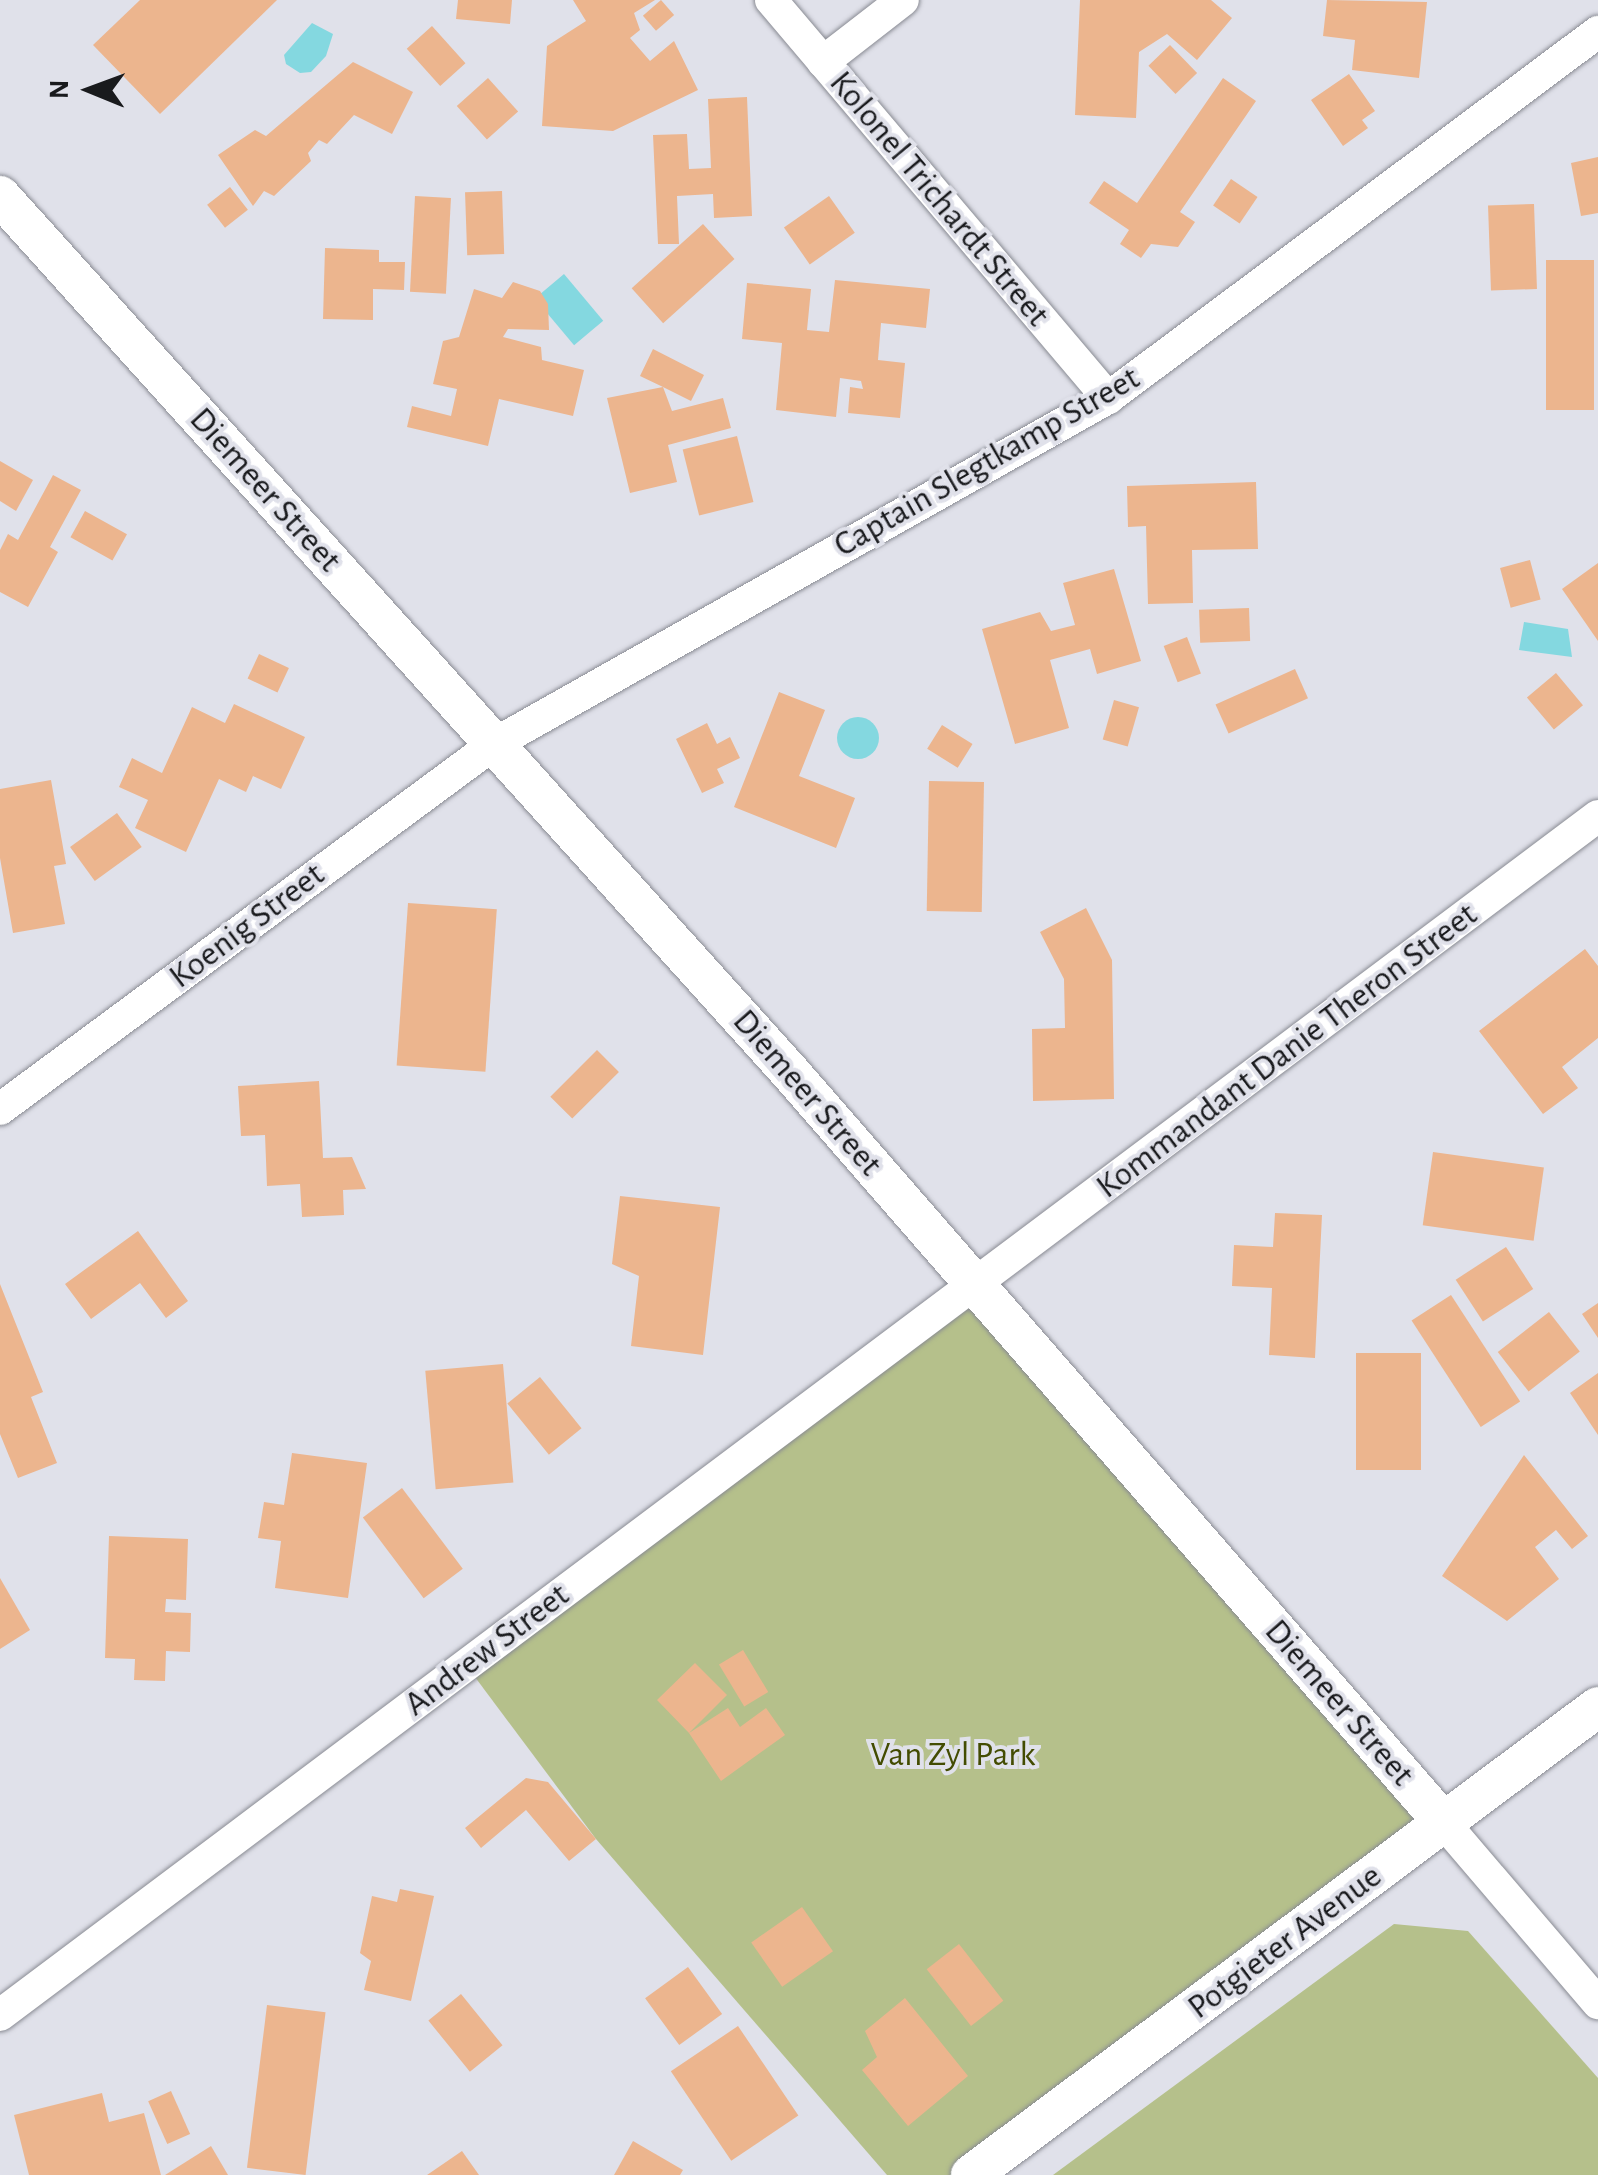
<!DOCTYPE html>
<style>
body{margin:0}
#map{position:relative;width:1598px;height:2175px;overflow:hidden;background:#e0e1ea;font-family:"Alegreya Sans",sans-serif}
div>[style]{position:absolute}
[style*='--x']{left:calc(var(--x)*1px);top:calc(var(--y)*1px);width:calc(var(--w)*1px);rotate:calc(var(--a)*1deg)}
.green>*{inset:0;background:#b5c08b}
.water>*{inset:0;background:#84d8e0;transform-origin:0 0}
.round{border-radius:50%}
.building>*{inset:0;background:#ecb58e;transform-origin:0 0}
.roads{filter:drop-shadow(0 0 2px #898b93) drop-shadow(0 0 2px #898b93)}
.minor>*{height:32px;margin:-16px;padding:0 16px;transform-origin:16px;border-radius:16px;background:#fff}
.tertiary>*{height:40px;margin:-20px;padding:0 20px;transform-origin:20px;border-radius:20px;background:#fff}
span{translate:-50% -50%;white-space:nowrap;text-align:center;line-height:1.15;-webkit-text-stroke:8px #e0e1ea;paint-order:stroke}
.street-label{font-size:35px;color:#191a1d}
.park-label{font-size:35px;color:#434c02}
.north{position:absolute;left:40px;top:40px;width:100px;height:100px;-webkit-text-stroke:8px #e0e1ea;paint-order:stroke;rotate:271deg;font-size:28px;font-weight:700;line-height:40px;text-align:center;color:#191a1d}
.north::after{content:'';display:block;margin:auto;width:35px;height:45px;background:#191a1d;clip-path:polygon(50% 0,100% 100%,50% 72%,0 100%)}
</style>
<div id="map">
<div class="green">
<i style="clip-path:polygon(975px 1286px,1444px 1823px,971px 2175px,887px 2175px,596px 1839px,466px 1665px)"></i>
<i style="clip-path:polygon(1394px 1924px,1468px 1931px,1598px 2078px,1598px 2175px,1053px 2175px)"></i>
</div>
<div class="water">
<i style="clip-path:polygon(312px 23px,333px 34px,326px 56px,311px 72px,300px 73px,286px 64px,284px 55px)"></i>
<i style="left:564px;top:274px;width:61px;height:38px;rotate:50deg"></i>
<i style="clip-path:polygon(1524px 622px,1568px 629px,1572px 657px,1519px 650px)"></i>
<i class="round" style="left:837px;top:717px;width:42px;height:42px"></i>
</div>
<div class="building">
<i style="clip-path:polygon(140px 0,277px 0,160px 114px,93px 45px)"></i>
<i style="clip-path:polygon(458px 0,512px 0,510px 24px,456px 19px)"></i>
<i style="clip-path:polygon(573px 0,655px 0,634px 13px,640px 30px,630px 38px,650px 61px,674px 41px,698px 90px,613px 131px,542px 126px,547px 46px,586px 21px)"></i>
<i style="left:661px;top:0;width:20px;height:24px;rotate:49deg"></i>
<i style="clip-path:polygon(1080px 0,1211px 0,1232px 18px,1197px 60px,1167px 34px,1139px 52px,1136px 118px,1075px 115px)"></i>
<i style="clip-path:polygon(1327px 0,1427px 2px,1419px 78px,1352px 70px,1355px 40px,1323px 36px)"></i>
<i style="left:432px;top:26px;width:50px;height:34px;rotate:48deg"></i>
<i style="left:1170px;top:45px;width:39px;height:30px;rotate:46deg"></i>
<i style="clip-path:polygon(353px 62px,413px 92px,392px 134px,354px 115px,327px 144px,319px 140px,308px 153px,311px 161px,274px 196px,264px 191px,253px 206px,218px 155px,255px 130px,266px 136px)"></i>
<i style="clip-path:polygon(1349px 74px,1375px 111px,1362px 120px,1368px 128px,1343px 146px,1311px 100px)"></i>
<i style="left:488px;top:78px;width:45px;height:42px;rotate:48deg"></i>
<i style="clip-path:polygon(1223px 78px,1256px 101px,1180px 212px,1195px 222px,1178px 247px,1151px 244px,1141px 258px,1120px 244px,1129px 230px,1089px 203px,1104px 181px,1137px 203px)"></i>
<i style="clip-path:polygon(747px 97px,752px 216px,714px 218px,713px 194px,677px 196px,679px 244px,658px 244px,653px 135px,687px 134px,689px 169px,711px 168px,708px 99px)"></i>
<i style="clip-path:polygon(1598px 157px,1598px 213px,1581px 216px,1571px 163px)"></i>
<i style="left:1231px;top:179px;width:32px;height:32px;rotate:34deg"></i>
<i style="left:230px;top:187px;width:29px;height:29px;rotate:52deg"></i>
<i style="left:502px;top:191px;width:63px;height:37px;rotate:88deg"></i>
<i style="left:415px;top:196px;width:36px;height:96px;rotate:3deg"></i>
<i style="left:829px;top:196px;width:45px;height:55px;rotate:55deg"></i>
<i style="left:1534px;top:204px;width:85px;height:46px;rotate:88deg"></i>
<i style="left:703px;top:224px;width:47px;height:96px;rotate:48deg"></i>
<i style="clip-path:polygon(325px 248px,379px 250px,379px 262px,405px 262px,404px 290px,373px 289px,373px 320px,323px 319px)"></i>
<i style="left:1546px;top:260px;width:48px;height:150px"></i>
<i style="clip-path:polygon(835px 280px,930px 289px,926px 328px,881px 323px,878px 360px,905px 363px,900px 418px,848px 413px,850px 387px,863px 389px,861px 381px,840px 378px,836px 417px,776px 410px,782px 343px,742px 339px,747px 283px,811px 289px,807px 330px,829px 332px)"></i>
<i style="clip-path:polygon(513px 282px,540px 291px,548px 304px,549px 330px,508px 329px,503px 337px,541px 347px,542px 360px,584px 370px,573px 416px,499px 399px,488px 446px,407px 427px,412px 406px,451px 416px,457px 389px,433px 384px,443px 341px,459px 337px,474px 289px,502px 298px)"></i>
<i style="clip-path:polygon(653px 349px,704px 375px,691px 401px,663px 387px,672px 411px,723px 398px,731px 428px,668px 445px,677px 482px,630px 493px,607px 398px,663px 387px,640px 376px)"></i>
<i style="left:737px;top:436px;width:68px;height:56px;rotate:76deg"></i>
<i style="clip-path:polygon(0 461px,33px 480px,16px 511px,0 501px)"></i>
<i style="clip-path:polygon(53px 475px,81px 490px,50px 547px,58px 552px,28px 607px,0 592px,0 550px,8px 534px,18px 540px)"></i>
<i style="clip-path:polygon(1256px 482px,1258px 549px,1192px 550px,1193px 603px,1148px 604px,1146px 526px,1128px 527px,1127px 486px)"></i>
<i style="left:85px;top:511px;width:48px;height:30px;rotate:29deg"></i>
<i style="left:1530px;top:560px;width:41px;height:31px;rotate:75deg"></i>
<i style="clip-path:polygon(1598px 563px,1598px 641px,1562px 589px)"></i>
<i style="clip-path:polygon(1114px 569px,1141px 661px,1097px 674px,1090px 649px,1050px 660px,1069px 728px,1015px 744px,982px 629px,1040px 612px,1051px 631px,1075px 625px,1063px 583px)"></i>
<i style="left:1249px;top:608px;width:33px;height:50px;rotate:88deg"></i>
<i style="left:1187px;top:637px;width:39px;height:25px;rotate:69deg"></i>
<i style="left:259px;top:654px;width:33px;height:27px;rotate:25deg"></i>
<i style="left:1295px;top:669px;width:32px;height:87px;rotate:66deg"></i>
<i style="left:1556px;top:673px;width:42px;height:38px;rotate:50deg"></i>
<i style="clip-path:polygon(779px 692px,825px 710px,799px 776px,855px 798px,836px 848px,734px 807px)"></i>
<i style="left:1114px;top:700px;width:26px;height:41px;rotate:16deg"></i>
<i style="clip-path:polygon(234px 704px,305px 737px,281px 789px,253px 776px,246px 792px,219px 779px,186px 852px,135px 828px,148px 800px,119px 787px,132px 758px,162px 773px,192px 707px,225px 723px)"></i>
<i style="clip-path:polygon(707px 723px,717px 744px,730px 737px,740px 758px,717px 769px,724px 783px,702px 793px,676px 739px)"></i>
<i style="left:942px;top:725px;width:36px;height:28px;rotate:32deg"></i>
<i style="clip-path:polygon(51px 780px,66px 864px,54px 866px,65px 924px,13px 933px,0 858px,0 789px)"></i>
<i style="left:929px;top:781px;width:55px;height:130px;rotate:1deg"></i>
<i style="left:117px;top:813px;width:42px;height:58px;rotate:54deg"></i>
<i style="left:408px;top:903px;width:89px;height:163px;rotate:4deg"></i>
<i style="clip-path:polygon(1086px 908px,1112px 960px,1114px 1099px,1033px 1101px,1032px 1029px,1065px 1028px,1064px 979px,1040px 932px)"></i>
<i style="clip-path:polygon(1585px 949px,1598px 966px,1598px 1038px,1562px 1067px,1578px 1088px,1543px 1114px,1479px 1031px)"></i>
<i style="left:597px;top:1050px;width:31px;height:66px;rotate:45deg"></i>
<i style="clip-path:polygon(319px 1081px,323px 1158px,352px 1157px,366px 1189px,343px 1190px,344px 1215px,302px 1217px,300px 1184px,267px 1186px,265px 1135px,241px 1136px,238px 1086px)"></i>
<i style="left:1433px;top:1152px;width:112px;height:74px;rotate:8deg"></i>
<i style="clip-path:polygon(620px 1196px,720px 1207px,703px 1355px,631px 1346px,639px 1276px,612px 1264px)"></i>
<i style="clip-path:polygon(1275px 1213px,1322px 1215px,1315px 1358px,1269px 1355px,1272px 1288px,1232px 1286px,1234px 1245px,1273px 1247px)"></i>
<i style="clip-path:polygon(138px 1231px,188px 1301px,166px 1318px,140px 1283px,91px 1319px,65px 1284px)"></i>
<i style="left:1506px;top:1247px;width:50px;height:60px;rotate:57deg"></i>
<i style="clip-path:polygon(0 1284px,43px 1392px,31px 1397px,57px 1463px,18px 1478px,0 1434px)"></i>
<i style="left:1451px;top:1295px;width:127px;height:47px;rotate:57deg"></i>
<i style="clip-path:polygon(1598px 1303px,1598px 1338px,1582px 1314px)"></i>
<i style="left:1549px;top:1312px;width:50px;height:65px;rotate:52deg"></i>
<i style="left:1421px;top:1353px;width:117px;height:65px;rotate:90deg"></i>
<i style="left:503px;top:1364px;width:119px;height:78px;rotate:85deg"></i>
<i style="clip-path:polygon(1598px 1373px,1598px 1435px,1570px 1393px)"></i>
<i style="left:540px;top:1377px;width:66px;height:42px;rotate:51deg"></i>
<i style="clip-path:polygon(292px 1453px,367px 1463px,348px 1598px,275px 1588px,281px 1541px,258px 1538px,264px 1502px,284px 1505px)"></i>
<i style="clip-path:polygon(1524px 1455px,1588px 1536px,1572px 1549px,1556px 1530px,1535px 1547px,1559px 1579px,1507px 1621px,1442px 1576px)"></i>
<i style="left:402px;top:1488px;width:101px;height:49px;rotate:53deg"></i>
<i style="clip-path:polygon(109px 1536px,188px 1539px,186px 1600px,166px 1599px,165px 1612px,191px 1613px,190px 1652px,166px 1651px,165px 1681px,134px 1680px,135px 1659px,105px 1658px)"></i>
<i style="clip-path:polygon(0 1578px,30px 1630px,0 1649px)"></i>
<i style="left:743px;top:1650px;width:49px;height:28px;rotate:59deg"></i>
<i style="clip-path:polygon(695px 1663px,727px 1695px,689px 1733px,728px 1708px,740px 1727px,766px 1708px,785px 1735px,721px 1781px,689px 1733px,657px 1700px)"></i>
<i style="clip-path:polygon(526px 1778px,548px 1782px,596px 1839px,569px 1861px,526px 1810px,481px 1848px,465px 1828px)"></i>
<i style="clip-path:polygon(400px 1889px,434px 1896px,411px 2001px,364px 1990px,371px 1961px,360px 1953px,372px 1896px,397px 1902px)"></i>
<i style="left:802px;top:1907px;width:54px;height:62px;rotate:55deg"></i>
<i style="left:959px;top:1944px;width:72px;height:41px;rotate:52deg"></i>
<i style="left:688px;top:1967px;width:58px;height:53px;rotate:54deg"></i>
<i style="left:461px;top:1994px;width:66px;height:42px;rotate:51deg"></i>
<i style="clip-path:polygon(905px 1998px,968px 2076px,908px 2126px,862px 2070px,877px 2057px,865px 2031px)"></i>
<i style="left:267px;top:2005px;width:59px;height:164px;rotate:7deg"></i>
<i style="left:738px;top:2026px;width:108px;height:81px;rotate:56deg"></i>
<i style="left:171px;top:2091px;width:47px;height:25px;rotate:66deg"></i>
<i style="clip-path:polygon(102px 2093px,109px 2122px,144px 2113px,161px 2175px,29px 2175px,14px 2115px)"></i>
<i style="clip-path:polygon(633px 2141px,683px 2170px,680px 2175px,614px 2175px)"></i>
<i style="clip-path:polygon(211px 2146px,228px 2175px,165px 2175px)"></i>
<i style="clip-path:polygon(462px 2151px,479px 2175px,427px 2175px)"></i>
</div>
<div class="roads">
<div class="minor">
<i style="--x:771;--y:0;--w:522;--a:49.74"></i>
<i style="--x:823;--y:62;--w:101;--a:-37.8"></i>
<i style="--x:0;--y:1109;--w:614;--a:-36.46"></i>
<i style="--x:494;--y:744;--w:705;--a:-29.4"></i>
<i style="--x:1108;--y:398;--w:612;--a:-36.76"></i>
<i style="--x:1444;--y:1823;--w:237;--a:49.5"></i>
<i style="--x:0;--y:2015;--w:1998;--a:-36.88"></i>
</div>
<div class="tertiary">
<i style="--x:0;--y:196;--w:1178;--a:47.96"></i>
<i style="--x:789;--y:1071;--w:997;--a:48.94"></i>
<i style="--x:971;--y:2175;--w:782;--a:-36.74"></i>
</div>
</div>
<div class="street-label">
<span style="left:939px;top:199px;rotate:50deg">Kolonel Trichardt Street</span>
<span style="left:987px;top:462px;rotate:-30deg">Captain Slegtkamp Street</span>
<span style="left:265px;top:490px;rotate:48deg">Diemeer Street</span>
<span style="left:247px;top:926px;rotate:-37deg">Koenig Street</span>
<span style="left:1287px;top:1051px;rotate:-37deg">Kommandant Danie Theron Street</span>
<span style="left:807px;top:1093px;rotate:49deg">Diemeer Street</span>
<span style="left:487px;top:1650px;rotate:-37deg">Andrew Street</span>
<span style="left:1339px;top:1703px;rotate:49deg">Diemeer Street</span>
<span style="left:1285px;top:1942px;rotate:-37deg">Potgieter Avenue</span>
</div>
<div class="park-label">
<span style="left:953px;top:1755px">Van Zyl Park</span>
</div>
<div class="north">N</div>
</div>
